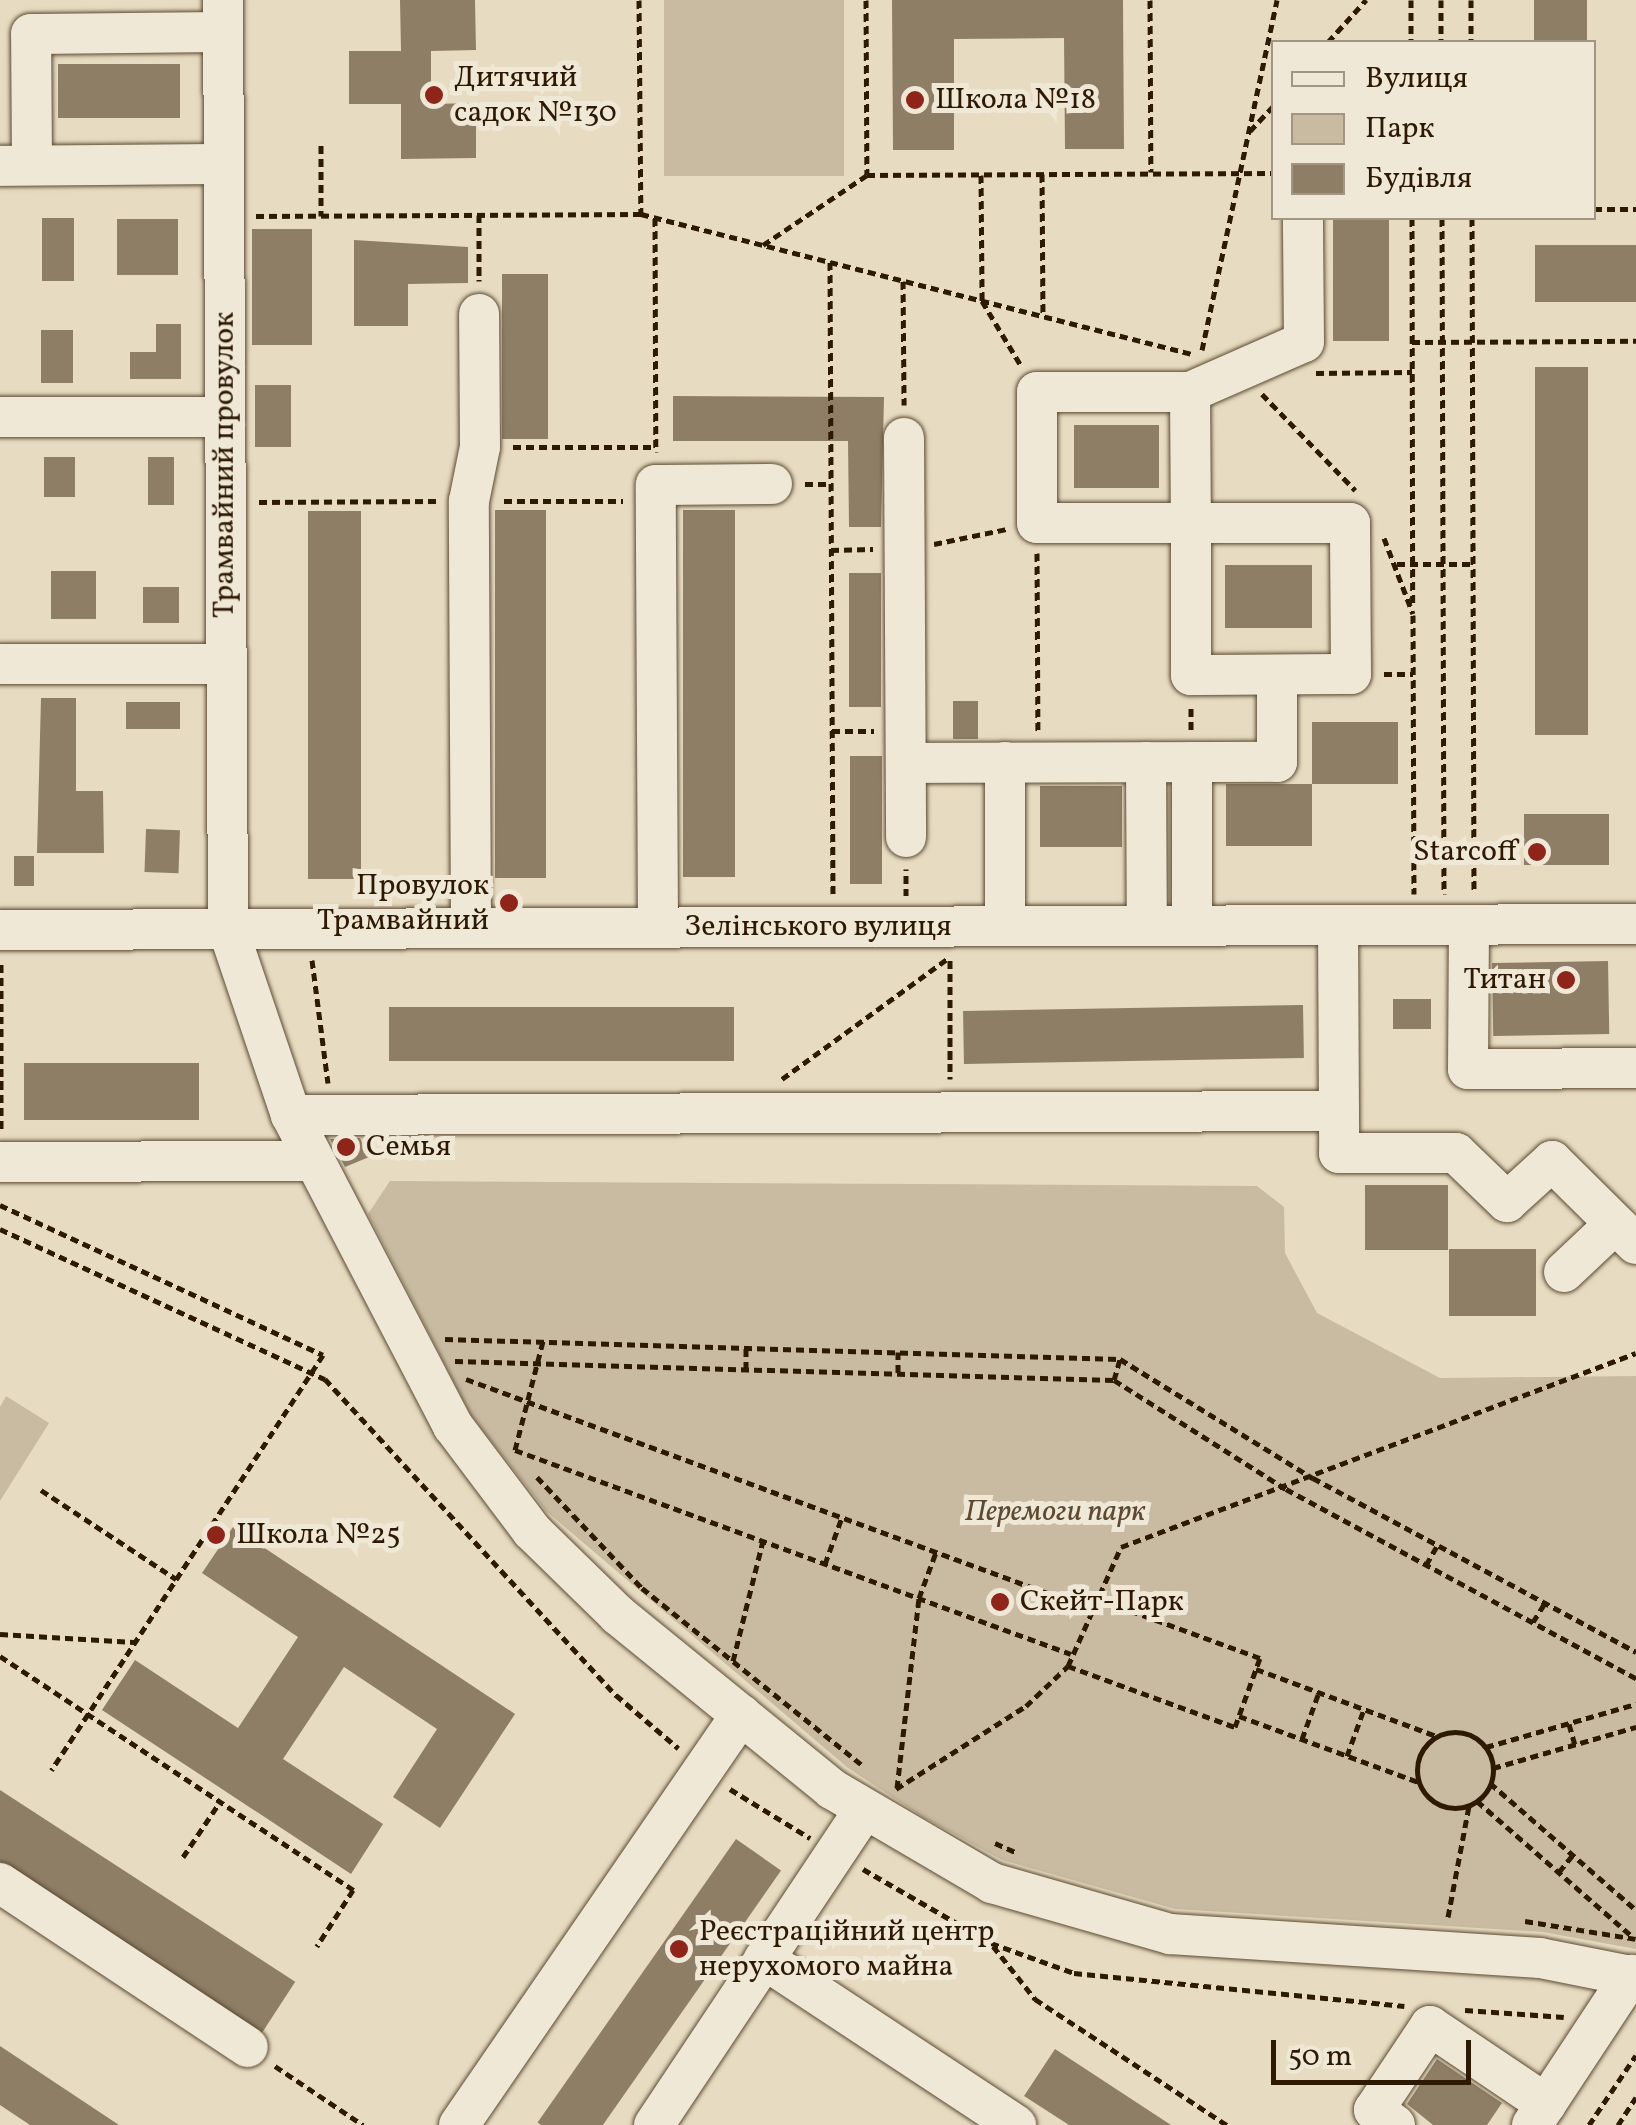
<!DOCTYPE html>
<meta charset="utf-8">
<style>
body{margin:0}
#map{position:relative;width:1636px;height:2125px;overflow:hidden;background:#e7dcc1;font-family:Vollkorn,serif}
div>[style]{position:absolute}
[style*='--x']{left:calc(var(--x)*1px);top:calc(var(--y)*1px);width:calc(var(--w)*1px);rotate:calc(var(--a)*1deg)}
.green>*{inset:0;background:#c8bba1;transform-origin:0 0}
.building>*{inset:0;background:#8e7e66;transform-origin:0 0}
.path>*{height:5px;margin-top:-2.5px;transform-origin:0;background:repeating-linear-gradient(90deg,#2e1903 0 8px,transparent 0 13px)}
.path>.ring{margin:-2.5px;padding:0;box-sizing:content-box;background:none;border:5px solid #2e1903;border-radius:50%}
.roads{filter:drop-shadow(0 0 2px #5c4a32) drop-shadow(0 0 2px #5c4a32)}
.minor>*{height:40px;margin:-20px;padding:0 20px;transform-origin:20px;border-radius:20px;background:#efe8d7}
.dots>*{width:28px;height:28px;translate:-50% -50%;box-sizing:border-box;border:5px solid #efe8d7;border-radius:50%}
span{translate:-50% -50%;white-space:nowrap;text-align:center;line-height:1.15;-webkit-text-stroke:10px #efe8d7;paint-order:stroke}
.poi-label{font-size:30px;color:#2e1903}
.left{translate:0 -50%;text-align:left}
.right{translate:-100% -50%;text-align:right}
.street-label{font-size:30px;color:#2e1903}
.park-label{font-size:30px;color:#5c4a32;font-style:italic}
.legend{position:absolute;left:1271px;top:40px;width:325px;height:180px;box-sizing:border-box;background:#efe8d7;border:2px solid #a29582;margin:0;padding:12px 18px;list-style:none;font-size:30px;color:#2e1903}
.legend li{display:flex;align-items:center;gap:20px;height:50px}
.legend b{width:50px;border:2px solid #a29582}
.scale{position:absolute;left:1271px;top:2040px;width:200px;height:45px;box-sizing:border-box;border:5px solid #2e1903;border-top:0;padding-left:12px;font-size:30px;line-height:35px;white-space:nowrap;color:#2e1903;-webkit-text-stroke:8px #efe8d7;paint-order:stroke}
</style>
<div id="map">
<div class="green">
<i style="left:664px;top:0;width:180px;height:176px"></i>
<i style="clip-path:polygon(390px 1181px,1257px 1186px,1284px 1207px,1285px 1253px,1317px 1313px,1440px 1378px,1636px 1376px,1636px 1949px,1543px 1932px,1175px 1909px,1002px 1860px,923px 1817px,848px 1768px,546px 1511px,471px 1415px,368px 1214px)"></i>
<i style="clip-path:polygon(6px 1396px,49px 1423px,0 1501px,0 1407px)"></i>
</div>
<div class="building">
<i style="clip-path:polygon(400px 0,475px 0,476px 50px,431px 51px,431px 104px,476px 103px,476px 158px,401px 159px,401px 104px,349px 104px,349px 51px,401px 51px)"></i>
<i style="clip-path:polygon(892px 0,1123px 0,1124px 149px,1065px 149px,1064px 38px,954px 39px,954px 150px,893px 150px)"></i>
<i style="left:1534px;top:0;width:53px;height:42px"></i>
<i style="left:180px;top:64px;width:54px;height:122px;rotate:90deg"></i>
<i style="left:42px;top:218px;width:32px;height:63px"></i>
<i style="left:1333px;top:218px;width:56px;height:123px"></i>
<i style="left:117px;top:219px;width:61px;height:56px"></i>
<i style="left:252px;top:229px;width:60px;height:116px"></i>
<i style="clip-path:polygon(354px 240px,468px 247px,468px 283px,408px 284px,408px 326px,354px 326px)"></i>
<i style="left:1636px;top:245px;width:57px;height:101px;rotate:90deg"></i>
<i style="left:548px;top:274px;width:165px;height:46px;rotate:90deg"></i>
<i style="clip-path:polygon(156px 324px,181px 324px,181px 379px,130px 379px,130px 352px,156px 352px)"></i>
<i style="left:41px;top:330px;width:32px;height:53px"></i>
<i style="left:1535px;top:367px;width:53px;height:368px"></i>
<i style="left:255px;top:385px;width:36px;height:62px"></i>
<i style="clip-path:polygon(673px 396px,884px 397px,881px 527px,849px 527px,848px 441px,673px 441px)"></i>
<i style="left:1074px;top:425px;width:85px;height:63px"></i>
<i style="left:44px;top:457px;width:31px;height:40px"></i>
<i style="left:148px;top:457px;width:26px;height:48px"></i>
<i style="left:495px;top:510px;width:51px;height:368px"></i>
<i style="left:683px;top:510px;width:52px;height:367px"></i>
<i style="left:308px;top:511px;width:53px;height:368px"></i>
<i style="left:1312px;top:565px;width:63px;height:87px;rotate:90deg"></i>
<i style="left:96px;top:571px;width:48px;height:45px;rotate:90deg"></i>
<i style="left:849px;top:573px;width:32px;height:134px"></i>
<i style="left:179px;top:587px;width:36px;height:36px;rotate:90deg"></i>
<i style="clip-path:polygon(41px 698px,76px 698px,76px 791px,103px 791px,104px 853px,37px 853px)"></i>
<i style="left:953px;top:701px;width:25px;height:38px"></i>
<i style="left:126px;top:702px;width:54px;height:27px"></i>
<i style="left:1312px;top:722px;width:86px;height:62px"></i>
<i style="left:850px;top:756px;width:32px;height:128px"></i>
<i style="left:1312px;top:784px;width:62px;height:86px;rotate:90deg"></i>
<i style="left:1040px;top:786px;width:82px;height:61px"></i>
<i style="left:1524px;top:814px;width:85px;height:51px"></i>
<i style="left:146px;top:829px;width:34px;height:43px;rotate:2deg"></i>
<i style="left:14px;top:856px;width:20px;height:30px"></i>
<i style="left:1608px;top:961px;width:73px;height:116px;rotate:89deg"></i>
<i style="left:1393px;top:999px;width:38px;height:30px"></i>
<i style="left:1303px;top:1005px;width:53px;height:340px;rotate:89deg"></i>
<i style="left:734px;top:1007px;width:54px;height:345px;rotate:90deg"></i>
<i style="left:199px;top:1063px;width:57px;height:175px;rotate:90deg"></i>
<i style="clip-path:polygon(360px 1138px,369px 1157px,345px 1167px,330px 1139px)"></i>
<i style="left:1365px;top:1185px;width:83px;height:65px"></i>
<i style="left:1449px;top:1249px;width:87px;height:67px"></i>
<i style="clip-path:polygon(233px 1527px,515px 1714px,440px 1828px,393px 1797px,437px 1729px,344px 1667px,283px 1759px,383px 1824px,351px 1874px,102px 1710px,135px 1660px,238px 1728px,298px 1637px,202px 1573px)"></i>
<i style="left:0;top:1790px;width:352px;height:63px;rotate:33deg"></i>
<i style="left:736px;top:1839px;width:55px;height:346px;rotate:35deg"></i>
<i style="clip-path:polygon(0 2046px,119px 2125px,30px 2125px,0 2105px)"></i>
<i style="clip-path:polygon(1055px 2049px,1171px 2125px,1069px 2125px,1024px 2096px)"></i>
<i style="clip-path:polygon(1437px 2059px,1502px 2103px,1487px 2125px,1433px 2125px,1407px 2104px)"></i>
</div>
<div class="path">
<i style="--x:639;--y:0;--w:214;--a:89.5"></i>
<i style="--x:866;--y:0;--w:175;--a:89.7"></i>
<i style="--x:1150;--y:0;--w:172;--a:89.7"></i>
<i style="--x:1411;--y:0;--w:42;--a:90"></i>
<i style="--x:1441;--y:0;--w:42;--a:90"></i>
<i style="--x:1471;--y:0;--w:42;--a:90"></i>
<i style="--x:1328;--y:42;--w:57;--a:-47.9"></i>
<i style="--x:1250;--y:131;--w:35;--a:-47"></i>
<i style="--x:321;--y:145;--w:71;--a:90"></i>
<i style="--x:1042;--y:174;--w:142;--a:89.6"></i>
<i style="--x:981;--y:175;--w:126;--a:89.5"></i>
<i style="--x:982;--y:301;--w:74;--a:58.9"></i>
<i style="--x:1594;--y:209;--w:42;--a:0"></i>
<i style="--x:479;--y:215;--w:66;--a:90"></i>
<i style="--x:256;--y:216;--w:385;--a:-0.3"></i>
<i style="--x:641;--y:214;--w:569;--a:14.26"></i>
<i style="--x:655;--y:218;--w:234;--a:89.8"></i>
<i style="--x:1412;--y:218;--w:386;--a:89.9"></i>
<i style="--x:1442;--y:218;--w:676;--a:89.83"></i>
<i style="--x:1472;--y:218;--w:673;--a:89.83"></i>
<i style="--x:763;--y:245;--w:125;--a:-33.9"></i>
<i style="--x:867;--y:175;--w:407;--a:-0.3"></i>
<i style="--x:830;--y:262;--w:632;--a:89.73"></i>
<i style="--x:903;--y:281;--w:124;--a:89.5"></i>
<i style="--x:1412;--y:342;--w:224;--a:-0.3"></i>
<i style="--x:1202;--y:350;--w:358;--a:-77.9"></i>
<i style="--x:1316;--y:373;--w:96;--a:-0.6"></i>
<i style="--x:1262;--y:394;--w:134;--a:45.9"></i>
<i style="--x:513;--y:447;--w:143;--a:0"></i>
<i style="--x:805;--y:484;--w:26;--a:0"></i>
<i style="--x:504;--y:501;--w:119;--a:0"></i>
<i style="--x:259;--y:502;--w:179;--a:-0.3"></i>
<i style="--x:1384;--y:538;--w:81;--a:69.1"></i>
<i style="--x:934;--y:544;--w:75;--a:-11.6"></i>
<i style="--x:831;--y:550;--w:42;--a:-1.4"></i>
<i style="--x:1037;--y:553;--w:179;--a:89.7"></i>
<i style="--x:1397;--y:564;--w:76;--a:0"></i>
<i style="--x:1413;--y:615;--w:279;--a:89.8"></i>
<i style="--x:1384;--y:674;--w:29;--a:0"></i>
<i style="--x:1191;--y:708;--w:24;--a:90"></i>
<i style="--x:832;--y:731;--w:42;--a:0"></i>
<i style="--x:906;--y:896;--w:27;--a:-90"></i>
<i style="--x:312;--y:960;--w:124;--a:82.6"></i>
<i style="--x:950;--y:960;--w:119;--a:90"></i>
<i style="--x:1;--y:964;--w:169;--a:90"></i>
<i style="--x:782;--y:1079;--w:204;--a:-36"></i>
<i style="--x:0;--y:1205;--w:356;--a:24.9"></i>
<i style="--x:323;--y:1355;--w:496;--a:123.2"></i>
<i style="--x:0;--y:1229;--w:358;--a:24.8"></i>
<i style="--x:325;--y:1379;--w:430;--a:47.4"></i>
<i style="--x:616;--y:1695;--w:82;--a:40.5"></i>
<i style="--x:445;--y:1339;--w:675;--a:1.7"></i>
<i style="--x:1120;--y:1359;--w:227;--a:31.7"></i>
<i style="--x:1313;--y:1478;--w:367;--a:28.3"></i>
<i style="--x:898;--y:1352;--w:22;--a:90"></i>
<i style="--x:455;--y:1361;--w:659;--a:1.65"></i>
<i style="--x:1114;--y:1380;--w:204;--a:32.4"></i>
<i style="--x:1286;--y:1489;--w:398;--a:28.4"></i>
<i style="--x:746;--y:1370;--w:22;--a:-90"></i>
<i style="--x:466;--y:1379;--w:663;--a:20.21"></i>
<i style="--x:1114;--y:1380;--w:22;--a:-74"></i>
<i style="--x:515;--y:1450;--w:592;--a:20.15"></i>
<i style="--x:515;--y:1450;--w:113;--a:-75.6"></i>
<i style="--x:537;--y:1477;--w:153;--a:46.6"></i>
<i style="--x:642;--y:1588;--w:281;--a:38.8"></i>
<i style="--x:41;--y:1490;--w:162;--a:33.4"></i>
<i style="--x:825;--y:1564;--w:50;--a:-70.1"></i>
<i style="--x:1426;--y:1565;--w:22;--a:-60"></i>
<i style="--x:1533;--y:1622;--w:22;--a:-58"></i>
<i style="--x:0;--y:1634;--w:134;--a:3.4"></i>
<i style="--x:0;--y:1656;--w:424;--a:33.5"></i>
<i style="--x:353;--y:1890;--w:67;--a:122.7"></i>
<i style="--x:733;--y:1661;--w:124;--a:-76"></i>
<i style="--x:1068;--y:1666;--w:178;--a:20.1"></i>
<i style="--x:1235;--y:1727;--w:73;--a:-70.1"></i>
<i style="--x:1260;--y:1658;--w:178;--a:-159.9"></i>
<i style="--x:1256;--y:1669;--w:192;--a:20.4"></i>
<i style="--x:1239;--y:1716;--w:191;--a:20.2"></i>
<i style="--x:1569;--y:1724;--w:22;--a:74"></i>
<i class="ring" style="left:1417px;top:1732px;width:71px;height:71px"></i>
<i style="--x:1302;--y:1739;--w:50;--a:-70.1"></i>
<i style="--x:1486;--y:1747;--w:156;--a:-16"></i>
<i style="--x:1347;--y:1756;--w:50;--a:-70.1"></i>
<i style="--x:1493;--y:1768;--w:149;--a:-16"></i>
<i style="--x:1490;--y:1783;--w:194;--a:41"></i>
<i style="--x:897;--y:1788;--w:191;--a:-83.4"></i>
<i style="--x:919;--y:1598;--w:49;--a:-69.7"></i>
<i style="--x:730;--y:1789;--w:94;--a:31.5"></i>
<i style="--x:896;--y:1789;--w:154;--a:-32.6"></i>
<i style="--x:1026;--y:1706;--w:58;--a:-43.6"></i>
<i style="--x:1068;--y:1666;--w:130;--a:-66"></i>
<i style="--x:1121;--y:1547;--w:550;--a:-20.64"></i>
<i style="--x:1477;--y:1801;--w:207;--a:41.1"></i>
<i style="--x:995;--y:1843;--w:24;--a:24"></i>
<i style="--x:183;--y:1857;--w:66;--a:-56.1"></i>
<i style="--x:863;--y:1869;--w:148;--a:30"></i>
<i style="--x:991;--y:1943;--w:88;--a:19.9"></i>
<i style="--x:1074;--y:1973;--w:332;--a:5.7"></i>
<i style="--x:1559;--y:1872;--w:22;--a:-51"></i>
<i style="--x:1448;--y:1917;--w:113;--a:-79.3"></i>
<i style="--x:1525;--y:1921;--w:112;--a:9.2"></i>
<i style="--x:993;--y:1946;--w:68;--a:51.6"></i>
<i style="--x:1035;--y:1999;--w:230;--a:33.3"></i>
<i style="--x:1465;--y:2010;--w:99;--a:4"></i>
<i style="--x:275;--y:2066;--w:106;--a:33.8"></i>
<i style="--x:1589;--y:2125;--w:84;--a:-56.1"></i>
<i style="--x:1618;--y:2125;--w:33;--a:-57"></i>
</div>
<div class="roads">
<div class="minor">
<i style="--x:223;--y:0;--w:929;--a:89.69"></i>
<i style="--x:228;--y:929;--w:196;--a:71.3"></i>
<i style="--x:291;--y:1115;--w:351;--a:62.5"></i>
<i style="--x:453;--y:1426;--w:131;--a:53"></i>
<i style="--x:532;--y:1531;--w:120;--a:44.3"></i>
<i style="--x:618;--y:1615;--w:276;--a:39.1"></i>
<i style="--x:832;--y:1789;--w:186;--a:30.4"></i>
<i style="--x:992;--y:1883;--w:185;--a:16"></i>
<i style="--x:1170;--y:1934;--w:371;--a:3.7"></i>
<i style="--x:1540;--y:1958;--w:98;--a:11.2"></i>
<i style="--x:32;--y:165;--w:131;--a:-90.4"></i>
<i style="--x:31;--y:34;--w:192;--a:-0.6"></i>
<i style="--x:0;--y:166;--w:224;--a:-0.5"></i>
<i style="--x:1190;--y:392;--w:131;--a:89.6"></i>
<i style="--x:1191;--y:523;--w:152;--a:90"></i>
<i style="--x:1191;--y:675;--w:160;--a:-0.4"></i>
<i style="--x:1351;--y:674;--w:151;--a:-90.4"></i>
<i style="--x:1350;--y:523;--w:313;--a:180"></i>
<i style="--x:1037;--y:523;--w:131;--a:-90"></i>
<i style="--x:1037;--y:392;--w:153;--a:0"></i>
<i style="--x:1190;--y:392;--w:124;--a:-23.7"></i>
<i style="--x:1304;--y:342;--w:124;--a:-90.5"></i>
<i style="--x:0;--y:417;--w:225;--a:0"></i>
<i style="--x:904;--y:438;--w:399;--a:89.7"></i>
<i style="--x:0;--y:664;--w:227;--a:0"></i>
<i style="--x:1005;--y:762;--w:164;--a:90"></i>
<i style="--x:1146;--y:762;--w:164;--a:89.7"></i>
<i style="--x:1192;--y:762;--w:164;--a:90"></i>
<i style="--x:906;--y:763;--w:371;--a:-0.2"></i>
<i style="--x:1277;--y:762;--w:87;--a:-90"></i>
<i style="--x:1338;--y:925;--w:228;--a:89.7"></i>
<i style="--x:1339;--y:1153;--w:117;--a:0"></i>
<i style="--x:1456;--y:1153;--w:71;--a:43.9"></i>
<i style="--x:1507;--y:1202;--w:61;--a:-42.3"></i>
<i style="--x:1552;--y:1161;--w:118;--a:44.7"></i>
<i style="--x:1469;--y:925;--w:144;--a:90.4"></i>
<i style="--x:1468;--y:1069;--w:168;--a:-0.3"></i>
<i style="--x:658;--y:927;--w:442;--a:-90.3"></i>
<i style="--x:656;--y:485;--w:116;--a:-0.5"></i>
<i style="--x:471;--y:928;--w:427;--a:-90.3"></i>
<i style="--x:469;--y:501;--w:55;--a:-78.5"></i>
<i style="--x:480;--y:447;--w:133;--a:-90.4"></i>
<i style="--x:0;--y:930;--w:1636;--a:-0.21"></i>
<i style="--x:291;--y:1115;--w:1048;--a:-0.22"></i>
<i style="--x:0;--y:1162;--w:314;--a:-0.2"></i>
<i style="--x:1564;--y:1272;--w:70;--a:-43.3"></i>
<i style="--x:0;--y:1883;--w:297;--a:33.5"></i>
<i style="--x:764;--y:1959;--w:302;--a:33.4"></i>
<i style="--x:459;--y:2125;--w:498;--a:-55.5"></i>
<i style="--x:654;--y:2125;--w:379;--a:-56.3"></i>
<i style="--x:1395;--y:2125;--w:26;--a:-144"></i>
<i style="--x:1374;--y:2110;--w:101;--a:-56.3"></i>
<i style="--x:1430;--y:2026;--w:140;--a:33.9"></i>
<i style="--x:1532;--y:2125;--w:180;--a:-56.6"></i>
</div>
</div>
<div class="dots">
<i style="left:434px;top:95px;background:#8f2418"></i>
<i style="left:915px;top:100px;background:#8f2418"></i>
<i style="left:1537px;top:852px;background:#8f2418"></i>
<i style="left:509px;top:903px;background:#8f2418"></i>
<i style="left:1566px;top:980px;background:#8f2418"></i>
<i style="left:346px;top:1147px;background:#8f2418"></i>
<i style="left:216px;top:1535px;background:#8f2418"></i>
<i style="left:1000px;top:1602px;background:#8f2418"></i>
<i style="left:679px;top:1949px;background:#8f2418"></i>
</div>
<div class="poi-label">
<span class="left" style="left:454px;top:95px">Дитячий<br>садок №130</span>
<span class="left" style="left:935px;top:100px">Школа №18</span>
<span class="right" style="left:1517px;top:852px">Starcoff</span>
<span class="right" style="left:489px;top:903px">Провулок<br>Трамвайний</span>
<span class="right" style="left:1546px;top:980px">Титан</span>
<span class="left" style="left:366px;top:1147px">Семья</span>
<span class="left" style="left:236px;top:1535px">Школа №25</span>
<span class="left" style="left:1020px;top:1602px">Скейт-Парк</span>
<span class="left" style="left:699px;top:1949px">Реєстраційний центр<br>нерухомого майна</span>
</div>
<div class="street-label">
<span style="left:225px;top:465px;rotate:-90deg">Трамвайний провулок</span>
<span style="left:818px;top:927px">Зелінського вулиця</span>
</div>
<div class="park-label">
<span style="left:1055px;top:1512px">Перемоги парк</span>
</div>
<ul class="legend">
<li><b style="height:12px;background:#efe8d7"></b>Вулиця</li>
<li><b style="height:28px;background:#c8bba1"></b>Парк</li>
<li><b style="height:28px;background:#8e7e66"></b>Будівля</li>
</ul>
<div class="scale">50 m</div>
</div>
